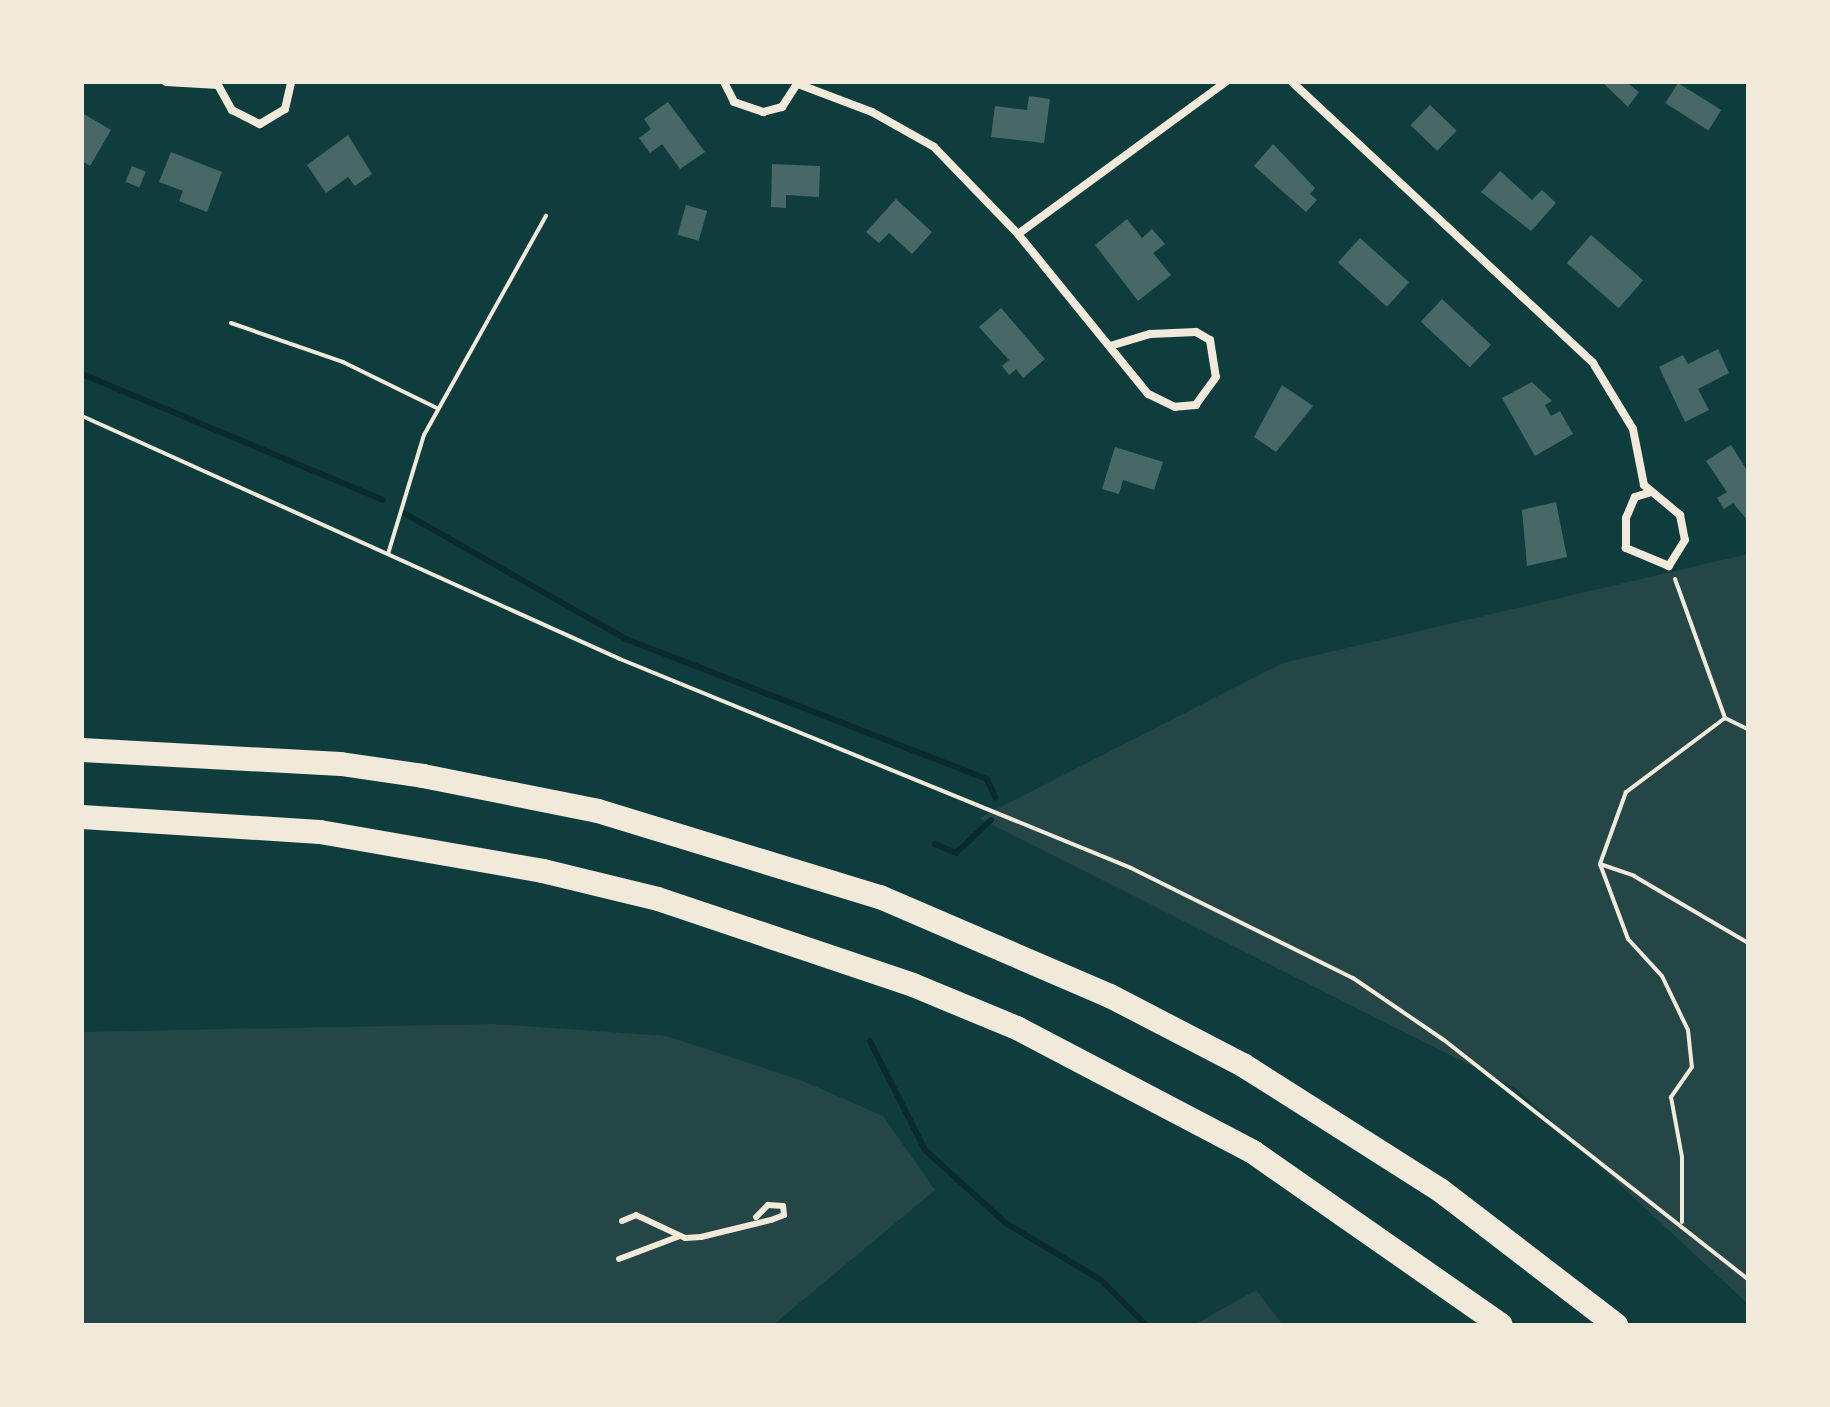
<!DOCTYPE html>
<style>
body{margin:0}
#map{position:relative;width:1830px;height:1407px;overflow:hidden;background:#0f3d3e;font-family:"Public Sans",sans-serif}
div>[style]{position:absolute}
[style*='--x']{left:calc(var(--x)*1px);top:calc(var(--y)*1px);width:calc(var(--w)*1px);rotate:calc(var(--a)*1deg)}
.green>*{inset:0;background:#244646}
.stream>*{height:6px;margin:-3px;padding:0 3px;transform-origin:3px;border-radius:3px;background:#0a2a2b}
.building>*{inset:0;background:#486865;transform-origin:0 0}
.path>*{height:4px;margin:-2px;padding:0 2px;transform-origin:2px;border-radius:2px;background:#f1e9da}
.service>*{height:6px;margin:-3px;padding:0 3px;transform-origin:3px;border-radius:3px;background:#f1e9da}
.minor>*{height:8px;margin:-4px;padding:0 4px;transform-origin:4px;border-radius:4px;background:#f1e9da}
.motorway>*{height:24px;margin:-12px;padding:0 12px;transform-origin:12px;border-radius:12px;background:#f1e9da}
span{translate:-50% -50%;white-space:nowrap;text-align:center;line-height:1.15;-webkit-text-stroke:8px #f1e9da;paint-order:stroke}
.frame{position:absolute;inset:0;border:84px solid #f1e9da;pointer-events:none}
</style>
<div id="map">
<div class="green">
<i style="clip-path:polygon(1748px 554px,1748px 1304px,1517px 1089px,979px 818px,1283px 663px)"></i>
<i style="clip-path:polygon(492px 1024px,667px 1036px,803px 1081px,883px 1116px,935px 1190px,773px 1325px,82px 1325px,82px 1032px)"></i>
<i style="clip-path:polygon(1256px 1290px,1283px 1325px,1194px 1325px)"></i>
</div>
<div class="stream">
<i style="--x:82;--y:374;--w:326;--a:22.7"></i>
<i style="--x:404;--y:513;--w:255;--a:29.6"></i>
<i style="--x:626;--y:639;--w:387;--a:21.2"></i>
<i style="--x:987;--y:779;--w:20;--a:66"></i>
<i style="--x:935;--y:844;--w:23;--a:23"></i>
<i style="--x:956;--y:853;--w:48;--a:-43.3"></i>
<i style="--x:870;--y:1041;--w:122;--a:63.2"></i>
<i style="--x:925;--y:1150;--w:110;--a:42.1"></i>
<i style="--x:1007;--y:1224;--w:109;--a:30.8"></i>
<i style="--x:1101;--y:1280;--w:64;--a:45"></i>
</div>
<div class="building">
<i style="clip-path:polygon(1602px 82px,1626px 82px,1639px 92px,1628px 107px)"></i>
<i style="left:1678px;top:83px;width:51px;height:24px;rotate:32deg"></i>
<i style="clip-path:polygon(1029px 96px,1050px 99px,1044px 143px,991px 137px,995px 106px,1027px 110px)"></i>
<i style="clip-path:polygon(668px 102px,705px 152px,680px 169px,662px 144px,650px 153px,639px 138px,651px 129px,644px 119px)"></i>
<i style="left:1430px;top:105px;width:37px;height:28px;rotate:44deg"></i>
<i style="clip-path:polygon(82px 113px,111px 130px,90px 166px,82px 161px)"></i>
<i style="clip-path:polygon(348px 135px,372px 174px,355px 186px,348px 177px,326px 193px,307px 165px)"></i>
<i style="clip-path:polygon(1273px 144px,1315px 188px,1310px 194px,1317px 200px,1306px 212px,1254px 166px)"></i>
<i style="clip-path:polygon(171px 152px,222px 172px,207px 212px,179px 201px,183px 191px,159px 182px)"></i>
<i style="clip-path:polygon(772px 164px,820px 166px,819px 197px,786px 195px,786px 208px,771px 207px)"></i>
<i style="left:132px;top:166px;width:15px;height:17px;rotate:23deg"></i>
<i style="clip-path:polygon(1500px 171px,1532px 200px,1542px 190px,1556px 203px,1531px 231px,1481px 192px)"></i>
<i style="clip-path:polygon(896px 199px,932px 232px,912px 254px,889px 233px,879px 243px,866px 232px)"></i>
<i style="left:686px;top:205px;width:22px;height:31px;rotate:16deg"></i>
<i style="clip-path:polygon(1127px 219px,1142px 238px,1152px 229px,1165px 244px,1153px 253px,1171px 275px,1138px 301px,1095px 245px)"></i>
<i style="left:1591px;top:235px;width:69px;height:37px;rotate:41deg"></i>
<i style="left:1360px;top:238px;width:66px;height:33px;rotate:42deg"></i>
<i style="left:1442px;top:299px;width:67px;height:31px;rotate:43deg"></i>
<i style="clip-path:polygon(1001px 308px,1045px 359px,1023px 378px,1016px 369px,1009px 375px,1002px 366px,1009px 360px,979px 327px)"></i>
<i style="clip-path:polygon(1718px 349px,1729px 373px,1698px 389px,1709px 410px,1685px 422px,1659px 367px,1683px 355px,1688px 364px)"></i>
<i style="clip-path:polygon(1532px 382px,1552px 401px,1545px 405px,1551px 416px,1560px 411px,1573px 434px,1535px 456px,1502px 398px)"></i>
<i style="clip-path:polygon(1282px 385px,1313px 406px,1276px 452px,1254px 437px)"></i>
<i style="clip-path:polygon(1731px 445px,1748px 472px,1748px 521px,1733px 503px,1724px 509px,1717px 498px,1727px 492px,1706px 461px)"></i>
<i style="clip-path:polygon(1115px 447px,1163px 462px,1154px 490px,1123px 480px,1119px 494px,1102px 489px)"></i>
<i style="clip-path:polygon(1556px 502px,1567px 557px,1527px 566px,1522px 510px)"></i>
</div>
<div class="path">
<i style="--x:231;--y:323;--w:119;--a:19.2"></i>
<i style="--x:343;--y:362;--w:105;--a:26.1"></i>
<i style="--x:82;--y:416;--w:590;--a:24.31"></i>
<i style="--x:620;--y:659;--w:552;--a:22.24"></i>
<i style="--x:1131;--y:868;--w:248;--a:26.4"></i>
<i style="--x:1353;--y:978;--w:110;--a:34.3"></i>
<i style="--x:1444;--y:1040;--w:387;--a:38.2"></i>
<i style="--x:388;--y:554;--w:124;--a:-73.2"></i>
<i style="--x:424;--y:435;--w:251;--a:-60.9"></i>
<i style="--x:1675;--y:579;--w:148;--a:70.2"></i>
<i style="--x:1725;--y:718;--w:124;--a:143.2"></i>
<i style="--x:1626;--y:792;--w:77;--a:109.9"></i>
<i style="--x:1600;--y:864;--w:80;--a:69.5"></i>
<i style="--x:1628;--y:939;--w:50;--a:47.4"></i>
<i style="--x:1662;--y:976;--w:60;--a:64.3"></i>
<i style="--x:1688;--y:1030;--w:37;--a:84"></i>
<i style="--x:1692;--y:1067;--w:37;--a:125"></i>
<i style="--x:1671;--y:1097;--w:61;--a:79.6"></i>
<i style="--x:1682;--y:1157;--w:65;--a:90"></i>
<i style="--x:1725;--y:718;--w:25;--a:26"></i>
<i style="--x:1600;--y:864;--w:36;--a:19"></i>
<i style="--x:1634;--y:876;--w:132;--a:30.4"></i>
</div>
<div class="service">
<i style="--x:622;--y:1221;--w:15;--a:-23"></i>
<i style="--x:636;--y:1215;--w:54;--a:25.1"></i>
<i style="--x:685;--y:1238;--w:16;--a:-4"></i>
<i style="--x:701;--y:1237;--w:72;--a:-13.7"></i>
<i style="--x:771;--y:1220;--w:14;--a:-21"></i>
<i style="--x:784;--y:1215;--w:9;--a:-96"></i>
<i style="--x:783;--y:1206;--w:15;--a:-176"></i>
<i style="--x:768;--y:1205;--w:17;--a:135"></i>
<i style="--x:619;--y:1259;--w:65;--a:-20.7"></i>
</div>
<div class="minor">
<i style="--x:166;--y:82;--w:52;--a:3.3"></i>
<i style="--x:724;--y:82;--w:22;--a:63"></i>
<i style="--x:734;--y:102;--w:31;--a:19"></i>
<i style="--x:763;--y:112;--w:20;--a:-15"></i>
<i style="--x:782;--y:107;--w:30;--a:-57"></i>
<i style="--x:1292;--y:82;--w:412;--a:43"></i>
<i style="--x:1593;--y:363;--w:77;--a:58.8"></i>
<i style="--x:1633;--y:429;--w:57;--a:78.9"></i>
<i style="--x:1644;--y:485;--w:47;--a:39.8"></i>
<i style="--x:1680;--y:515;--w:25;--a:79"></i>
<i style="--x:1685;--y:540;--w:31;--a:122"></i>
<i style="--x:1669;--y:566;--w:47;--a:-157.3"></i>
<i style="--x:1626;--y:548;--w:30;--a:-90"></i>
<i style="--x:1626;--y:518;--w:23;--a:-67"></i>
<i style="--x:1635;--y:497;--w:14;--a:-17"></i>
<i style="--x:798;--y:84;--w:79;--a:20.7"></i>
<i style="--x:872;--y:112;--w:71;--a:29.4"></i>
<i style="--x:934;--y:147;--w:121;--a:46"></i>
<i style="--x:218;--y:85;--w:29;--a:61"></i>
<i style="--x:232;--y:110;--w:31;--a:27"></i>
<i style="--x:260;--y:124;--w:29;--a:-31"></i>
<i style="--x:285;--y:109;--w:28;--a:-77"></i>
<i style="--x:1110;--y:346;--w:42;--a:-16.7"></i>
<i style="--x:1150;--y:334;--w:46;--a:-2.5"></i>
<i style="--x:1196;--y:332;--w:16;--a:30"></i>
<i style="--x:1210;--y:340;--w:37;--a:81"></i>
<i style="--x:1216;--y:377;--w:34;--a:126"></i>
<i style="--x:1196;--y:405;--w:21;--a:175"></i>
<i style="--x:1175;--y:407;--w:30;--a:-154"></i>
<i style="--x:1148;--y:394;--w:206;--a:-129.1"></i>
<i style="--x:1018;--y:234;--w:258;--a:-36.2"></i>
</div>
<div class="motorway">
<i style="--x:82;--y:750;--w:259;--a:3.1"></i>
<i style="--x:341;--y:764;--w:83;--a:8.3"></i>
<i style="--x:423;--y:776;--w:178;--a:11.3"></i>
<i style="--x:598;--y:811;--w:295;--a:17"></i>
<i style="--x:880;--y:897;--w:250;--a:23.3"></i>
<i style="--x:1110;--y:996;--w:150;--a:27.4"></i>
<i style="--x:1243;--y:1065;--w:233;--a:32.4"></i>
<i style="--x:1440;--y:1190;--w:222;--a:37.5"></i>
<i style="--x:82;--y:817;--w:238;--a:3.6"></i>
<i style="--x:320;--y:832;--w:226;--a:9.9"></i>
<i style="--x:543;--y:871;--w:118;--a:13.7"></i>
<i style="--x:658;--y:899;--w:269;--a:18.6"></i>
<i style="--x:913;--y:985;--w:113;--a:22.5"></i>
<i style="--x:1017;--y:1028;--w:267;--a:27.7"></i>
<i style="--x:1253;--y:1152;--w:302;--a:34.9"></i>
</div>
<div class="frame"></div>
</div>
